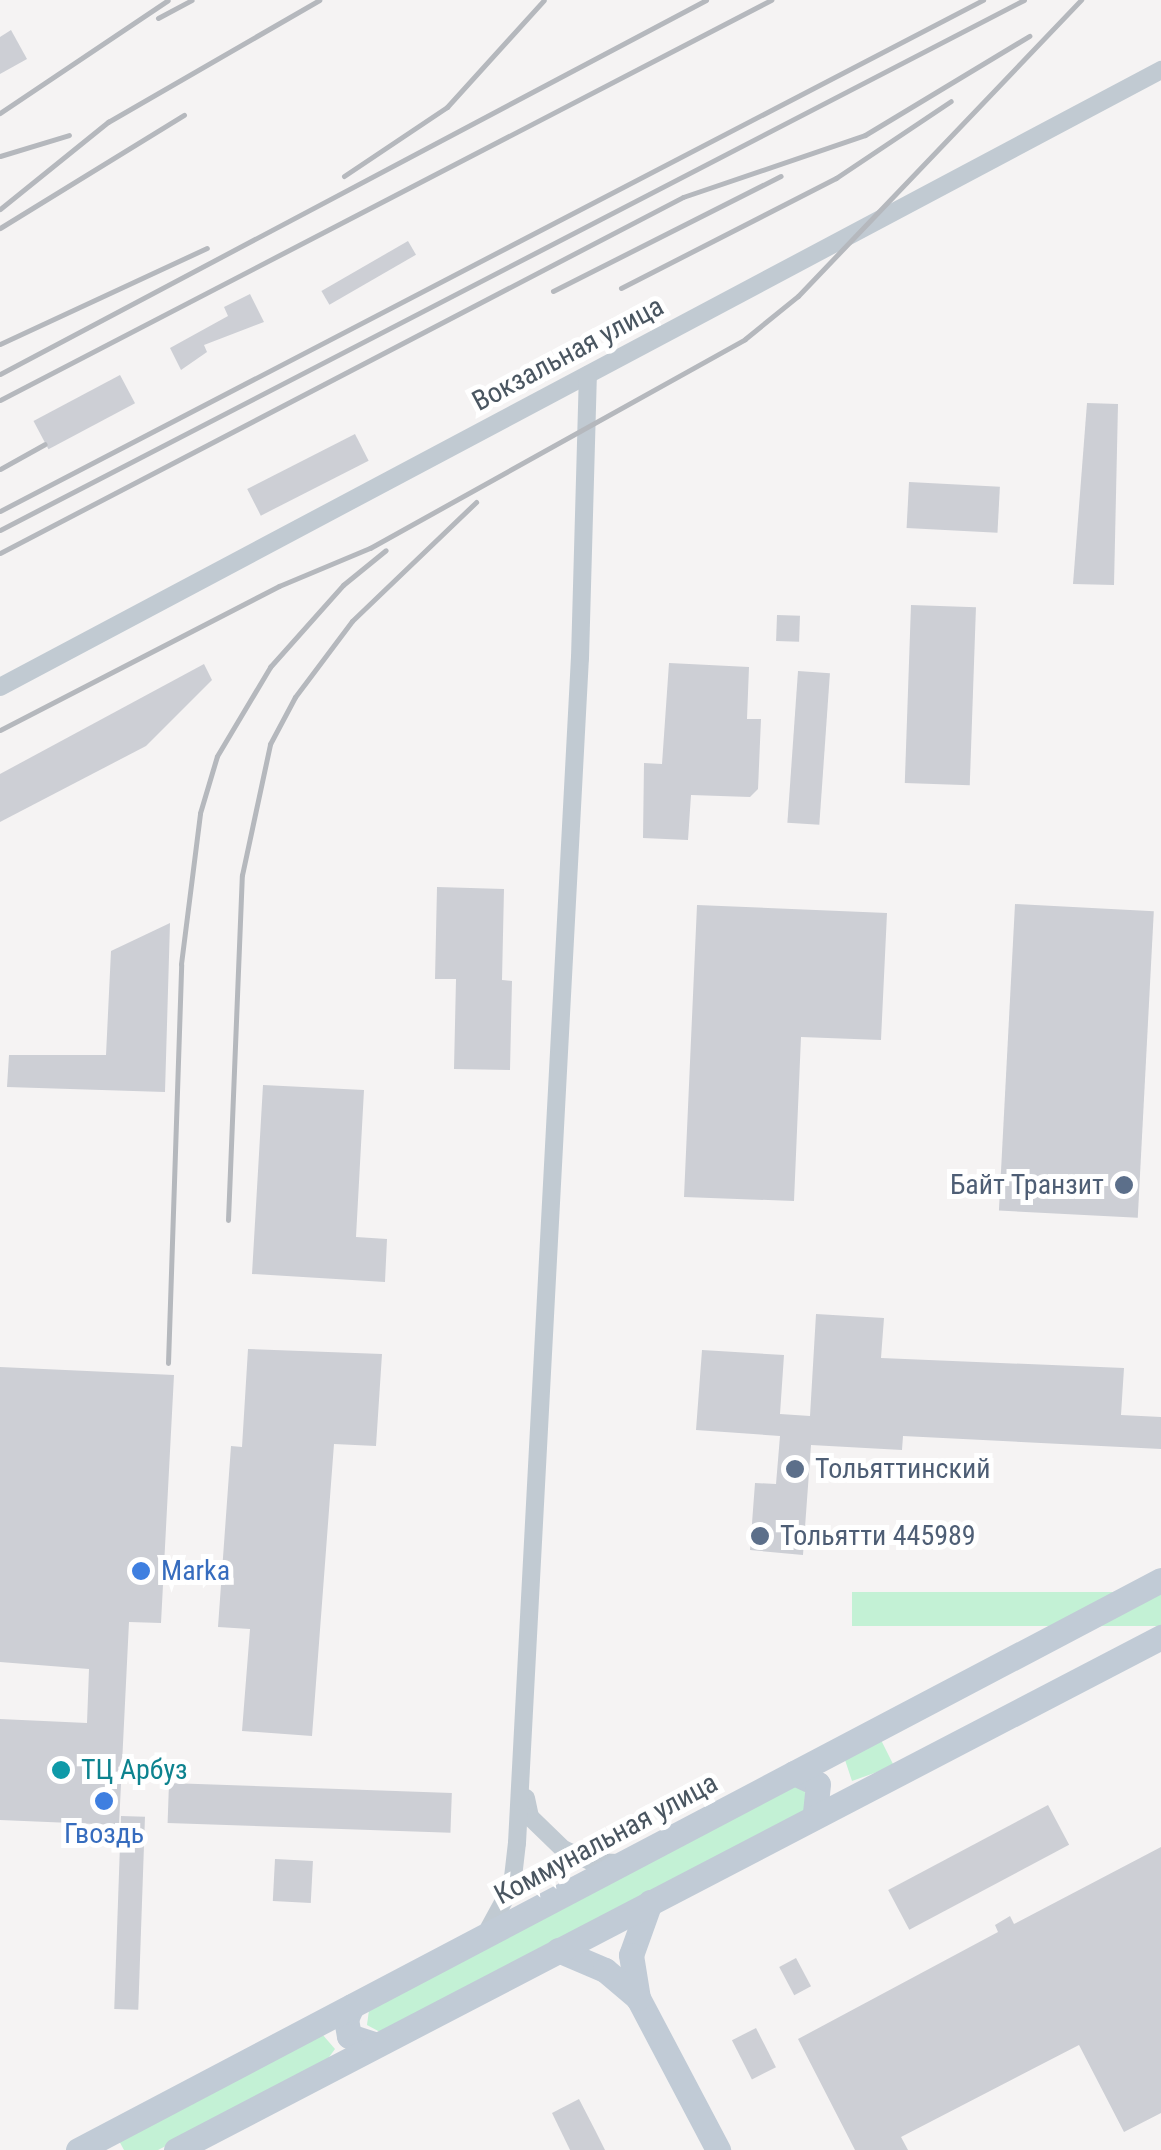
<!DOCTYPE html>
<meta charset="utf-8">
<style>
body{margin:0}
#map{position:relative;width:1161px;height:2150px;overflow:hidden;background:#f5f3f3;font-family:"Roboto Condensed",sans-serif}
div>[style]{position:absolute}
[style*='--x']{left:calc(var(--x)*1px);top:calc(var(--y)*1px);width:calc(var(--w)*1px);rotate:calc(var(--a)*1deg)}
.green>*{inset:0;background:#c3f1d5;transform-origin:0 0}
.building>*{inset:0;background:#cdcfd5;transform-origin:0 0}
.street>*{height:18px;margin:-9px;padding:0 9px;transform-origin:9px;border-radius:9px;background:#c1cad2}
.secondary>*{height:25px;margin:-12.5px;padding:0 12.5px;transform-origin:12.5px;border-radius:12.5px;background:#c1cbd6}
.rail>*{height:5px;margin:-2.5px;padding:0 2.5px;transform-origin:2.5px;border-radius:2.5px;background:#b5b8bd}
.dots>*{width:28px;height:28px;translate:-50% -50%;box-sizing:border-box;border:5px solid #fff;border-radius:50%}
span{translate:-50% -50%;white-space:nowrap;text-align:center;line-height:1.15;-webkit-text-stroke:10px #fff;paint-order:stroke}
.street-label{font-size:28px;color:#4a5661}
.service-label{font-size:28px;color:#4e5e75}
.right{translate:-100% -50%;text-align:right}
.left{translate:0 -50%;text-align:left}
.shop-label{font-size:28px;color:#366cbe}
.culture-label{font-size:28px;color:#0d838f}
</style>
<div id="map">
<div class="green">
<i style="left:1161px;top:1592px;width:34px;height:309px;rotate:90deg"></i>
<i style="clip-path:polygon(880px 1738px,894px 1766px,852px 1781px,845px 1760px)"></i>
<i style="clip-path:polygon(801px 1783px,811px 1807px,380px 2032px,367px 2025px,369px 2010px)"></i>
<i style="clip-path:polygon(322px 2034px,335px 2049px,324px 2064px,158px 2150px,124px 2150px,118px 2139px)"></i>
</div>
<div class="building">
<i style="clip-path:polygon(11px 30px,27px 59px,0 74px,0 37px)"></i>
<i style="left:408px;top:241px;width:16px;height:100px;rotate:60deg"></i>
<i style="clip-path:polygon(250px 294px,264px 322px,204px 345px,207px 352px,181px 370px,170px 348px,228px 316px,224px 307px)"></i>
<i style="left:120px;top:375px;width:32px;height:98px;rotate:62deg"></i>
<i style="clip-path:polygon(1087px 403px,1118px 404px,1114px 585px,1073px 584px)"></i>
<i style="left:355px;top:434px;width:30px;height:121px;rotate:63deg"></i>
<i style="left:909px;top:482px;width:91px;height:46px;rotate:3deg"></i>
<i style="left:911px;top:605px;width:65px;height:178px;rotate:2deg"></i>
<i style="left:777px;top:615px;width:23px;height:26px;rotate:2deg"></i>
<i style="clip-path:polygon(669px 663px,749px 667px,747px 719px,761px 719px,758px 789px,750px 797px,691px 795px,688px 840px,643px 838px,644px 763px,662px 764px)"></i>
<i style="clip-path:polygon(204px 664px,212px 680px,146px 746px,0 822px,0 774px)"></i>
<i style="left:798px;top:671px;width:32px;height:152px;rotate:4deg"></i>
<i style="clip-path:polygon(437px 887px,504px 889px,502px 980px,512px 981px,510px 1070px,454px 1069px,456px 979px,435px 979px)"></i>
<i style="left:1015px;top:904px;width:139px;height:307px;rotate:3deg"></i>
<i style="clip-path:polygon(697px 905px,887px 913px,881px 1040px,801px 1037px,794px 1201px,684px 1197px)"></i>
<i style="clip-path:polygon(170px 923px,165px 1092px,7px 1087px,9px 1055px,106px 1055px,111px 951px)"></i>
<i style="clip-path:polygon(263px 1085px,364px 1090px,356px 1237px,387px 1239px,385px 1282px,252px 1274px)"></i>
<i style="clip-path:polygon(816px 1314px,884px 1318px,881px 1358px,1124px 1368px,1121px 1415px,1161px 1417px,1161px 1449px,903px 1436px,902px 1450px,811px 1445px,803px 1555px,750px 1550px,755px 1483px,776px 1484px,780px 1436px,696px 1430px,702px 1350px,784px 1355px,780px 1414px,810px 1416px)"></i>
<i style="clip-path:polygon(248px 1349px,382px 1354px,376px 1446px,334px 1444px,312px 1736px,242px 1731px,250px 1629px,218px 1627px,231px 1446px,242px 1447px)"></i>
<i style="clip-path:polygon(0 1367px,174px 1375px,161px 1623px,129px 1622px,119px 1825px,0 1820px,0 1719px,87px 1723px,89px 1669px,0 1662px)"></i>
<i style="left:169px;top:1783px;width:283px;height:40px;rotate:2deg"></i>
<i style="left:1048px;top:1805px;width:45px;height:181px;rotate:62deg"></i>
<i style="left:121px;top:1816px;width:24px;height:193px;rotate:2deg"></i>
<i style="clip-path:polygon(1161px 1847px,1161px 2113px,1124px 2132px,1079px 2045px,901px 2137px,908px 2150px,855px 2150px,798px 2039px,998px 1932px,995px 1925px,1010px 1916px,1014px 1924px)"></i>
<i style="left:275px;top:1859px;width:38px;height:42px;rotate:3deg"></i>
<i style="left:796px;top:1958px;width:32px;height:19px;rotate:62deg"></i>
<i style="left:756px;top:2028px;width:44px;height:27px;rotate:63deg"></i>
<i style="clip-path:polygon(579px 2099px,596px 2132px,605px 2150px,570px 2150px,552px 2113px)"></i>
</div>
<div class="street">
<i style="--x:0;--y:687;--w:1315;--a:-27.99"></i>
<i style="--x:526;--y:1798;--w:19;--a:78"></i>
<i style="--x:530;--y:1817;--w:46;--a:44.1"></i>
<i style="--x:563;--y:1849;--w:32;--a:24"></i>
<i style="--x:592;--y:1862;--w:26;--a:2"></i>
<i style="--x:488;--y:1930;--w:50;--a:-61.4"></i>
<i style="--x:512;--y:1886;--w:43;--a:-83.4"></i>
<i style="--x:517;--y:1843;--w:1187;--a:-86.96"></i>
<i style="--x:580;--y:658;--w:283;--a:-88.4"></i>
</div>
<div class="secondary">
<i style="--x:794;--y:1773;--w:26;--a:25"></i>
<i style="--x:818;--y:1784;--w:31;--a:96"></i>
<i style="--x:650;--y:1902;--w:56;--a:109.7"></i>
<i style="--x:631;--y:1955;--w:44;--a:80.8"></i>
<i style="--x:638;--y:1998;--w:172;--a:62.2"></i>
<i style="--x:558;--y:1950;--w:51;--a:23.1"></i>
<i style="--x:605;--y:1970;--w:43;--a:40.3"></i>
<i style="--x:352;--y:2006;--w:14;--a:115"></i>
<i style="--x:346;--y:2019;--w:17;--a:80"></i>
<i style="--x:349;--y:2036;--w:29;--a:18"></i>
<i style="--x:78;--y:2150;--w:1224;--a:-27.76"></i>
<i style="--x:176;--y:2150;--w:1111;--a:-27.51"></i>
</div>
<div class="rail">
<i style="--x:158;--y:18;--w:38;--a:-28"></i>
<i style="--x:0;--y:113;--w:202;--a:-33.9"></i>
<i style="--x:0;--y:156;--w:72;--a:-16.9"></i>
<i style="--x:344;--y:176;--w:124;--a:-33.8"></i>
<i style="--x:447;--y:107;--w:144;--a:-47.8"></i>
<i style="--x:0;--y:209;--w:139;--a:-38.9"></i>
<i style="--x:108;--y:122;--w:244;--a:-30"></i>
<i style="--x:0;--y:228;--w:216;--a:-31.6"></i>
<i style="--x:621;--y:288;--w:242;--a:-27.1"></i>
<i style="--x:836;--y:178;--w:138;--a:-33.8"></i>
<i style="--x:553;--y:291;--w:255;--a:-26.8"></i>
<i style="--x:0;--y:344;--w:228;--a:-24.9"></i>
<i style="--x:0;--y:374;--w:799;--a:-27.91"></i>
<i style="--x:0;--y:400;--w:869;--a:-27.42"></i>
<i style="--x:0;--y:469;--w:51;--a:-29.1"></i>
<i style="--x:0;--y:511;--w:1108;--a:-27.47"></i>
<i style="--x:0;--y:530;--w:1153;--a:-27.37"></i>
<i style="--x:0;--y:553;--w:770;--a:-27.53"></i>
<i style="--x:683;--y:197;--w:192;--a:-18.8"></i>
<i style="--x:865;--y:135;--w:192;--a:-31.1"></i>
<i style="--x:0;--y:730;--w:314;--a:-27.3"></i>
<i style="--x:279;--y:586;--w:99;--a:-22.7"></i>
<i style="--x:370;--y:548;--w:429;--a:-29.1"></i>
<i style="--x:745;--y:339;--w:68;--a:-39.1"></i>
<i style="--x:798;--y:296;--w:410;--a:-46.3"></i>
<i style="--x:228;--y:1220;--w:345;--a:-87.7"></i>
<i style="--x:242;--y:875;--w:134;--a:-77.9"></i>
<i style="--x:270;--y:744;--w:53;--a:-62"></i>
<i style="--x:295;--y:697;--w:95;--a:-53.1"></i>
<i style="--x:352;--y:621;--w:172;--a:-43.8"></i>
<i style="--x:168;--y:1363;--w:399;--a:-88.1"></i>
<i style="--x:181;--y:964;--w:152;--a:-82.8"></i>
<i style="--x:200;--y:813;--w:59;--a:-73.4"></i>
<i style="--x:217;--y:756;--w:104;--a:-59.2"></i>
<i style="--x:270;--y:667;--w:110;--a:-48.3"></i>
<i style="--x:343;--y:585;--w:55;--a:-39.1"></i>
</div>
<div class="dots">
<i style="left:1124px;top:1185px;background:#5c6f8a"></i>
<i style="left:795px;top:1469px;background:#5c6f8a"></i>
<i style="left:760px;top:1536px;background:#5c6f8a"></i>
<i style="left:141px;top:1571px;background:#3f7fe0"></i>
<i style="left:61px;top:1770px;background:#0f9aa8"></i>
<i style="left:104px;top:1801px;background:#3f7fe0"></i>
</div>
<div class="street-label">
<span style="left:568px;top:354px;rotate:-28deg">Вокзальная улица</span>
<span style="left:606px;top:1839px;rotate:-28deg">Коммунальная улица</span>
</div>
<div class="service-label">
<span class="right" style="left:1104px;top:1185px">Байт Транзит</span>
<span class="left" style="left:815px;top:1469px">Тольяттинский</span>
<span class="left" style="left:780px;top:1536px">Тольятти 445989</span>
</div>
<div class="shop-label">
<span class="left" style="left:161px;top:1571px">Marka</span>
<span style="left:104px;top:1834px">Гвоздь</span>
</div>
<div class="culture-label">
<span class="left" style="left:81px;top:1770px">ТЦ Арбуз</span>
</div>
</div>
